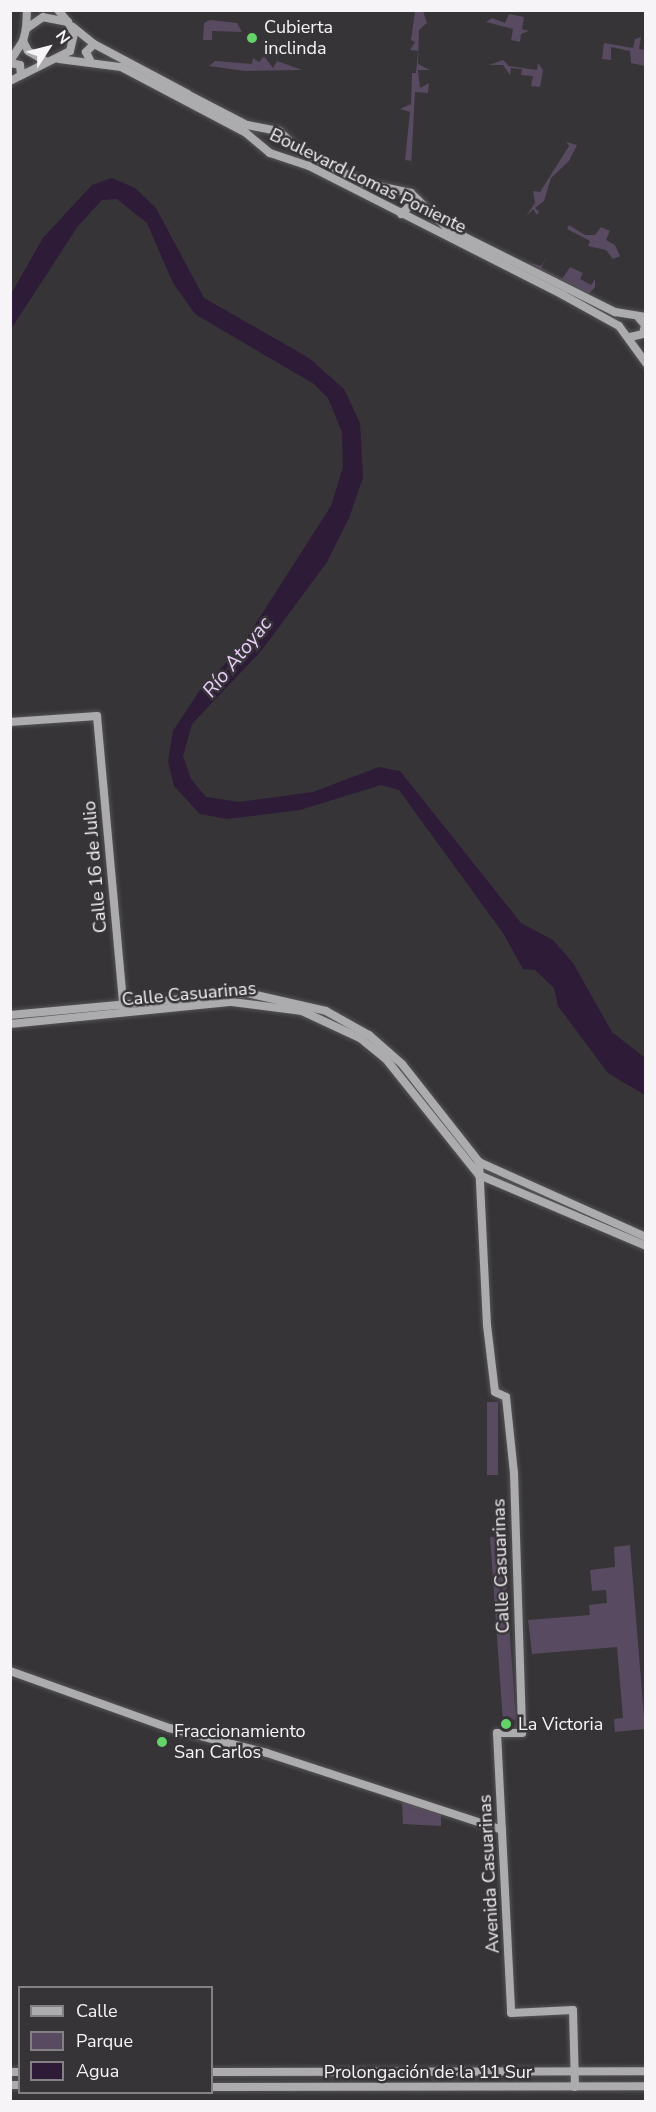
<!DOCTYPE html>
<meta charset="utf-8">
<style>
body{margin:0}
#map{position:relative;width:656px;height:2112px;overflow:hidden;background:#363437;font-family:"Nunito Sans",sans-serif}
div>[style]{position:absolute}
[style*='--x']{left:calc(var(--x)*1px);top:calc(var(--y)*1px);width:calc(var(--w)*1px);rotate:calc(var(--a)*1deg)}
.green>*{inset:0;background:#584a60;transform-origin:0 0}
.water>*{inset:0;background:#2d1b37}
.roads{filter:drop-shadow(0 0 2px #555356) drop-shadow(0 0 2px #555356)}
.secondary>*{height:8px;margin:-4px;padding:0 4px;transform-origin:4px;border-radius:4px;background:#acabad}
.dots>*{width:16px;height:16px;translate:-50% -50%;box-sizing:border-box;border:3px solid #363437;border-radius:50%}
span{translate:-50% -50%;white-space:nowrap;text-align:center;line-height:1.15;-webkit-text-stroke:5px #363437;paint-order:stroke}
.poi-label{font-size:18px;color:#f6f4f6}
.left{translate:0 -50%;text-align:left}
.street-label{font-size:18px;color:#f6f4f6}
.water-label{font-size:20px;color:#e9ccfa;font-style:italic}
.frame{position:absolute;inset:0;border:12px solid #f6f4f6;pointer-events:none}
.legend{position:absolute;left:18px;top:1986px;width:195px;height:108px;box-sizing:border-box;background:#363437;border:2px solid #838183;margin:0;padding:8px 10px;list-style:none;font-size:18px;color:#f6f4f6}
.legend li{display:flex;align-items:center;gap:12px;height:30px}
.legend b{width:30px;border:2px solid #838183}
.north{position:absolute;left:18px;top:18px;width:60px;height:60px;-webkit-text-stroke:4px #363437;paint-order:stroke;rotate:54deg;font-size:16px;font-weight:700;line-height:24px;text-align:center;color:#f6f4f6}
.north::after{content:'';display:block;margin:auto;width:21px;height:27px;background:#f6f4f6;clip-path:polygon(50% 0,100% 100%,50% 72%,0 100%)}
</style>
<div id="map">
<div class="green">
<i style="clip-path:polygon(415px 11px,423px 11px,427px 23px,419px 30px,418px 64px,430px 70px,418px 70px,420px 88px,429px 83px,428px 93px,415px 92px,411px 169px,411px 161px,405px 160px,410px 112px,400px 109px,411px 104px,412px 73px,416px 73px,418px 51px,410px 50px,415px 42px,411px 40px)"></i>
<i style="clip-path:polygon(509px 14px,524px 17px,522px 29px,529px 31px,521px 34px,520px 42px,511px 40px,513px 29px,486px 22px,492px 18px,505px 23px)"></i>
<i style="clip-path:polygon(210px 20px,237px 23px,242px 32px,212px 31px,212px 40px,203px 40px,204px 23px)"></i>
<i style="clip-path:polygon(641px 37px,639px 49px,645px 50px,645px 66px,631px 63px,630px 51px,611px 47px,611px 60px,602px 59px,604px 43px,633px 48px,635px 39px)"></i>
<i style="clip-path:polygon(264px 56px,273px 68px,277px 61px,302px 70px,245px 71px,209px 66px,215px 61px,252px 64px,253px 58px,259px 62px)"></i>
<i style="clip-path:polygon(503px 60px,509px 66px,537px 70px,538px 63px,543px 70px,540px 87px,531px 86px,533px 76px,521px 75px,522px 69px,511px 68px,510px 75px,503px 65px,489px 65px)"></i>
<i style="clip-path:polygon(566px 142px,577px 145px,569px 161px,551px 178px,544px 201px,535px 208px,539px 212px,537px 215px,533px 209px,526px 216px,535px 203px,533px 191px,540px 192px,569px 146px)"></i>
<i style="clip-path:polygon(569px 225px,585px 235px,595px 235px,601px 227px,610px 231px,606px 240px,615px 245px,620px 256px,613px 259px,606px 250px,588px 246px,590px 241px,567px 229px)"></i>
<i style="clip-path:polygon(547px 257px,541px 268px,562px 279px,570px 267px,583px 273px,580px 279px,591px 285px,595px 279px,595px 287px,589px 294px,526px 262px,541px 266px)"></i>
<i style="left:487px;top:1402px;width:11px;height:73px"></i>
<i style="left:503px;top:1536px;width:184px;height:13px;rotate:86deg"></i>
<i style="clip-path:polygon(630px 1545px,645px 1729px,615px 1732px,614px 1719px,623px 1718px,617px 1647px,532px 1654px,528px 1620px,590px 1615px,589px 1605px,607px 1603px,606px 1590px,592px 1591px,590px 1570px,615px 1567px,614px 1547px)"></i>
<i style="clip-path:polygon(402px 1800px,441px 1814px,441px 1826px,403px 1824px)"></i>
</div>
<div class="water">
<i style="clip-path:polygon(112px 178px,135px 188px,156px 208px,204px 298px,309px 358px,344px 389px,360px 423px,363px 478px,349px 518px,327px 562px,262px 650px,192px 724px,183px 756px,191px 779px,206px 797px,239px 802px,313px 792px,379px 767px,400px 771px,521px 923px,553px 940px,573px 963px,612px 1032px,645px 1058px,645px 1095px,608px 1073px,558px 1006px,554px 988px,535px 970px,523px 969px,503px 933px,399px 790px,381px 785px,300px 810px,227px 819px,200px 814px,174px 786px,168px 761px,173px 731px,200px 690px,240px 648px,331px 506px,343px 467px,342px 432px,328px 398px,314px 384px,195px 314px,173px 283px,147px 223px,117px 199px,102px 200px,78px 226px,11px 329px,11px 294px,43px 238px,92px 185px)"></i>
</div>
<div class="roads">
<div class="secondary">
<i style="--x:58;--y:10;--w:14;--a:51"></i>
<i style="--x:73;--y:27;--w:27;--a:39"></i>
<i style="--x:94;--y:44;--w:106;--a:28"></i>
<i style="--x:26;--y:29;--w:19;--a:-87"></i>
<i style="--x:59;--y:59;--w:63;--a:7.4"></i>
<i style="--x:121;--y:67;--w:141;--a:27.8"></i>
<i style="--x:246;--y:133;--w:31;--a:40"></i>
<i style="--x:270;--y:153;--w:41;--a:18.4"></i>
<i style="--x:309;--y:166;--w:285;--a:26.9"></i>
<i style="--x:563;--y:295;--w:64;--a:29"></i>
<i style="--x:619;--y:326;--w:46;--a:53.9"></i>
<i style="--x:90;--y:60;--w:9;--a:-117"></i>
<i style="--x:86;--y:52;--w:11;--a:-45"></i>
<i style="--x:10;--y:61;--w:24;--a:-57"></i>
<i style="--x:10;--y:63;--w:10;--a:11"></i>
<i style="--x:20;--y:65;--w:10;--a:84"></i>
<i style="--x:10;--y:81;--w:67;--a:-26.6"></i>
<i style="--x:70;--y:51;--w:18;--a:-77"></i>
<i style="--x:74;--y:33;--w:13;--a:-119"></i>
<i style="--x:68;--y:22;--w:25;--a:-169"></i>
<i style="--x:43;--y:17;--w:21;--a:145"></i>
<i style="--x:26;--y:29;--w:12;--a:104"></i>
<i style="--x:23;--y:41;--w:11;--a:63"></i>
<i style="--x:28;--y:51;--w:20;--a:30"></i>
<i style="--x:191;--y:96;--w:63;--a:27.4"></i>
<i style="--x:247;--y:125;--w:33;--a:11"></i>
<i style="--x:279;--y:131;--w:28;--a:44"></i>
<i style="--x:299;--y:150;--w:73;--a:26.9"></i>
<i style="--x:364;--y:183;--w:48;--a:12"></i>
<i style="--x:411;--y:193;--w:50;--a:44.2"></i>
<i style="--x:447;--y:228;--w:188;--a:26.6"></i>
<i style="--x:615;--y:312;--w:31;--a:9"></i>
<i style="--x:401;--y:214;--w:22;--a:-43"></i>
<i style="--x:630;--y:337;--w:13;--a:-13"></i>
<i style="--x:643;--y:334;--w:9;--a:-77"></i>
<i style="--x:645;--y:325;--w:9;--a:-131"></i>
<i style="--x:10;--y:722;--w:87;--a:-3.9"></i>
<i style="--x:97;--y:716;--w:296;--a:84.8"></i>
<i style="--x:10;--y:1015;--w:238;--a:-5.3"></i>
<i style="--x:247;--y:993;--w:81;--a:12.8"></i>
<i style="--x:326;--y:1011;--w:49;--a:29.2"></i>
<i style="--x:369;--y:1035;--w:44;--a:41.3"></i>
<i style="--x:402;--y:1064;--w:125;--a:51.8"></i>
<i style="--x:479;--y:1162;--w:183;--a:24.2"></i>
<i style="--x:10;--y:1024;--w:223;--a:-5.7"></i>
<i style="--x:232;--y:1002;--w:71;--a:7.3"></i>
<i style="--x:302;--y:1011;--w:64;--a:25"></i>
<i style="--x:360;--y:1038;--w:33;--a:39"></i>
<i style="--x:386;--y:1059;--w:149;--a:51.3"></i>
<i style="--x:479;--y:1175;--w:181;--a:23"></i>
<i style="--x:479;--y:1162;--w:163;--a:87.2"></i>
<i style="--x:487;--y:1325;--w:67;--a:83.2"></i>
<i style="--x:495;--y:1392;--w:12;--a:24"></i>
<i style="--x:506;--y:1397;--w:76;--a:84"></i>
<i style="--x:514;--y:1473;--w:260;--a:88.2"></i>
<i style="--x:522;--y:1733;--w:25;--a:180"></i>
<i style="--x:497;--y:1733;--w:280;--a:87.1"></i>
<i style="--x:511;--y:2013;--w:62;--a:-2.8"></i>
<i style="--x:573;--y:2010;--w:77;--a:88.5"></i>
<i style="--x:10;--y:1671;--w:169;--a:19.7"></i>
<i style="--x:169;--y:1728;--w:101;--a:14.3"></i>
<i style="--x:267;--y:1753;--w:247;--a:18.1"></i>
<i style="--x:10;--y:2072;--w:10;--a:0"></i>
<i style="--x:212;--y:2072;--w:434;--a:-0.1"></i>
<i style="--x:10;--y:2085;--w:10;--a:0"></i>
<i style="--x:212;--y:2087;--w:434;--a:-0.1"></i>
</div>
</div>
<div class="dots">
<i style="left:252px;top:38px;background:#64d468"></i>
<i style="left:506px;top:1724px;background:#64d468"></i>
<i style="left:162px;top:1742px;background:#64d468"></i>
</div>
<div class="poi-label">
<span class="left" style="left:264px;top:38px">Cubierta<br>inclinda</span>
<span class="left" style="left:518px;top:1724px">La Victoria</span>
<span class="left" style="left:174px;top:1742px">Fraccionamiento<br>San Carlos</span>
</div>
<div class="street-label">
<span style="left:368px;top:181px;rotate:26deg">Boulevard Lomas Poniente</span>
<span style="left:95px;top:867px;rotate:-95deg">Calle 16 de Julio</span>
<span style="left:189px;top:994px;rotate:-5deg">Calle Casuarinas</span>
<span style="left:501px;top:1566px;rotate:-92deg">Calle Casuarinas</span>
<span style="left:489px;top:1874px;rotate:-93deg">Avenida Casuarinas</span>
<span style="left:428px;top:2072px">Prolongación de la 11 Sur</span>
</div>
<div class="water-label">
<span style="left:237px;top:657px;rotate:-51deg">Río Atoyac</span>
</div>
<div class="frame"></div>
<ul class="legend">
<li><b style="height:8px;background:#acabad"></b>Calle</li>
<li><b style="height:16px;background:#584a60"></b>Parque</li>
<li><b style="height:16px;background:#2d1b37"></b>Agua</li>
</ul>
<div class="north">N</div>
</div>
